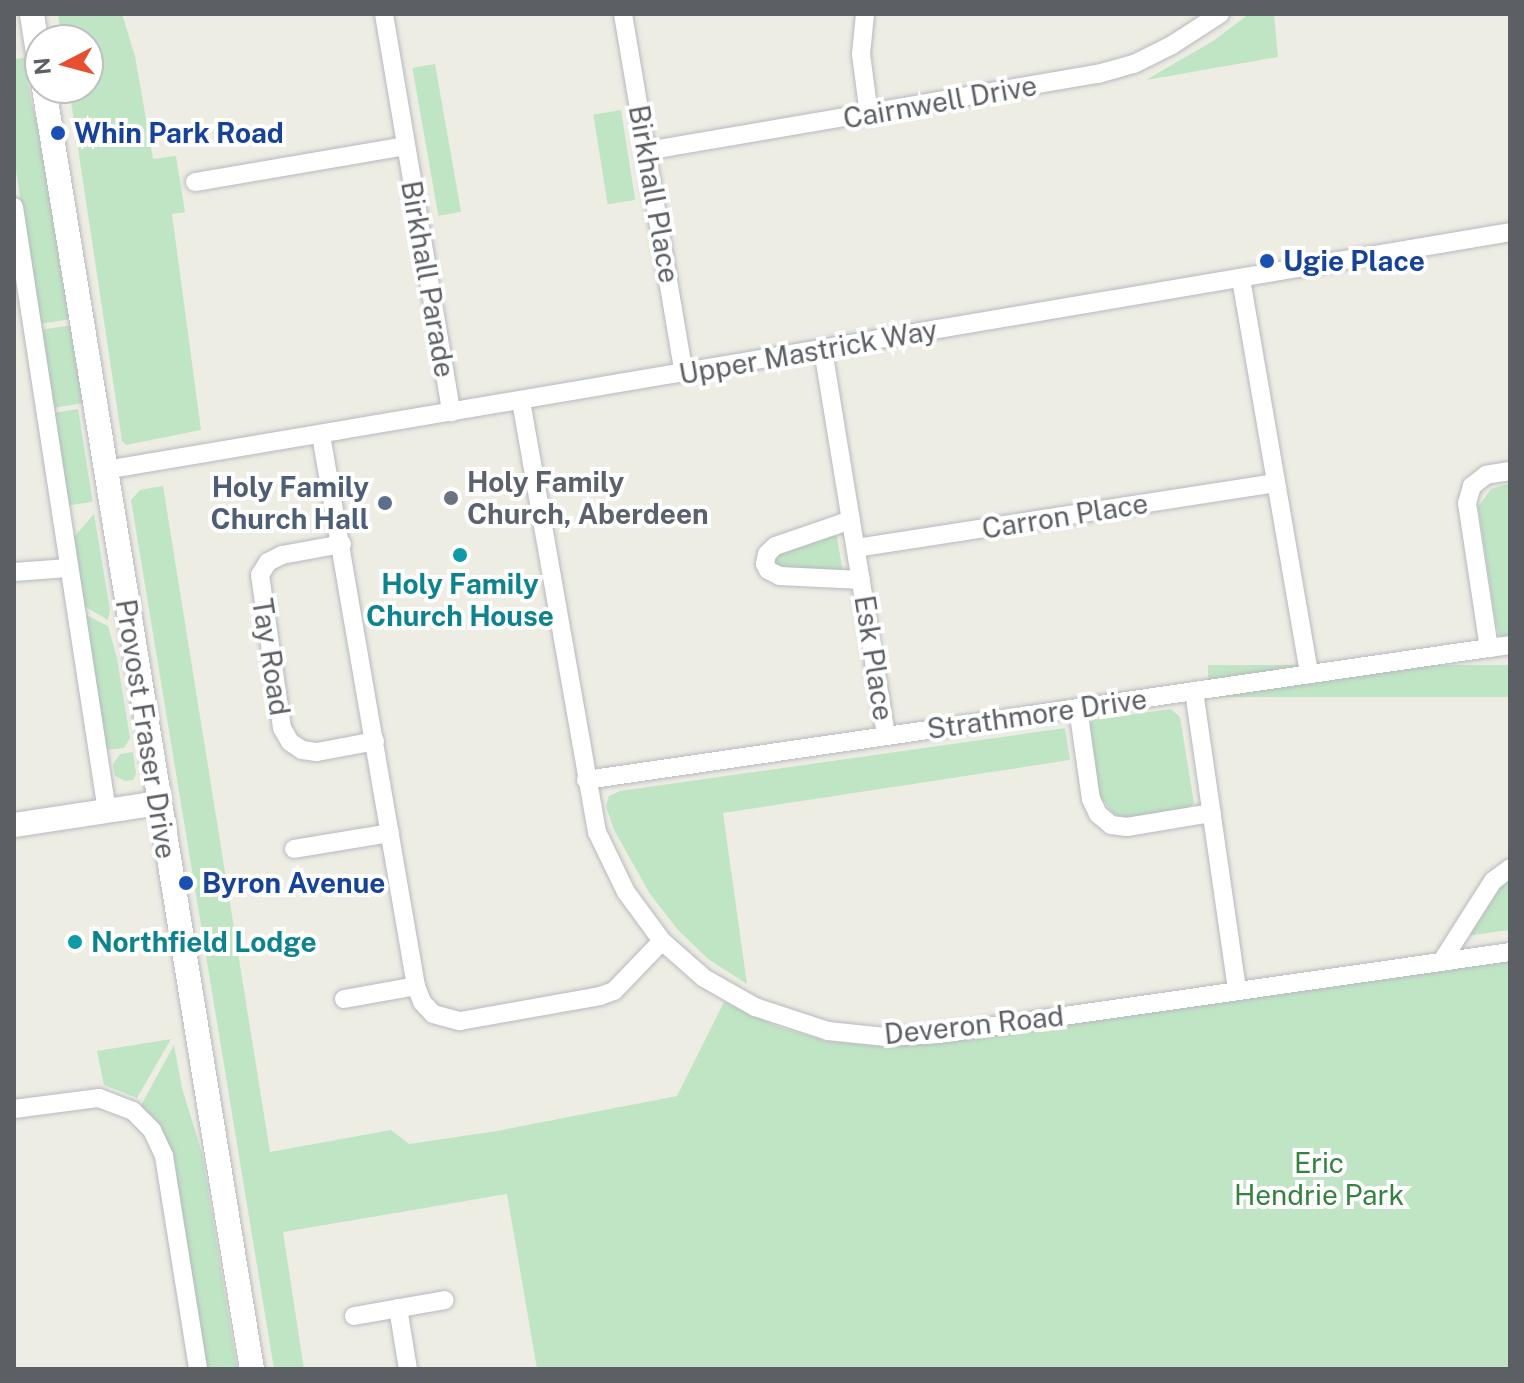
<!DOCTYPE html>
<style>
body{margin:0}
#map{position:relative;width:1524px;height:1383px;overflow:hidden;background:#eeede4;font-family:"Public Sans",sans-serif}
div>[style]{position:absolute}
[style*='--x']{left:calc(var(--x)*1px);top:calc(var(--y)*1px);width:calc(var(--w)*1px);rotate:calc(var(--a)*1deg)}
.green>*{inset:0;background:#c0e5c4;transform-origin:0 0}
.roads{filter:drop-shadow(0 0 2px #b6b9be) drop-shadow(0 0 2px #b6b9be)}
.street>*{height:18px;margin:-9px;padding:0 9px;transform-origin:9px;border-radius:9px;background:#fff}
.secondary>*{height:24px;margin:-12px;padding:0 12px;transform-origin:12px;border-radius:12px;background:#fff}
.dots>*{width:22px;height:22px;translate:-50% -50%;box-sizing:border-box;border:4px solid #fff;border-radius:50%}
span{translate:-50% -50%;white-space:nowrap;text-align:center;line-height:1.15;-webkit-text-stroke:8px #fff;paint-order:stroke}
.street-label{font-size:28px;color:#5c5f64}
.transit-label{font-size:28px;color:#164399;font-weight:700}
.left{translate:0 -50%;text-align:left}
.worship-label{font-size:28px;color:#5b616d;font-weight:700}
.service-label{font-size:28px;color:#4e5e75;font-weight:700}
.right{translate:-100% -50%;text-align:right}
.culture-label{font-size:28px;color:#0d838f;font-weight:700}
.park-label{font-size:28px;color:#358240}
.frame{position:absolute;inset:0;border:16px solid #5c5f64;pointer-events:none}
.north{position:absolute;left:24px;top:24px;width:80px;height:80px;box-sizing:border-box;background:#fff;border:2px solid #bebfc1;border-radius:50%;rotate:264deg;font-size:22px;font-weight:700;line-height:32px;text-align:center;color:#5c5f64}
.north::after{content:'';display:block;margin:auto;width:28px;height:36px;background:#e74f31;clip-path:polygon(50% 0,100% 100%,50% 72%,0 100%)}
</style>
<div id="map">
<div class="green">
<i style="clip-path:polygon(58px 14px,122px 14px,135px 56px,153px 159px,176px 156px,185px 212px,172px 214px,201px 430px,126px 445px,122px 441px,69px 88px,88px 88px,88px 40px,62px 40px)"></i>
<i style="clip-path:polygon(1249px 14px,1274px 14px,1278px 57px,1146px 80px,1213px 41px)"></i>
<i style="clip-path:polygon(24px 58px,31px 101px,47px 160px,71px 319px,39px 324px,14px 157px,14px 59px)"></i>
<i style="left:435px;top:64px;width:150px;height:23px;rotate:80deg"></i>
<i style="left:621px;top:110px;width:91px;height:28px;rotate:81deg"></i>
<i style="left:72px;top:325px;width:79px;height:32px;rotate:81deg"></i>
<i style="left:78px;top:409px;width:94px;height:24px;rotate:81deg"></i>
<i style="clip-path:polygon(1510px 483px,1510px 638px,1500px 636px,1496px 624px,1478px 507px,1491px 489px)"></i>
<i style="clip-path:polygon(163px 486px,270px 1152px,391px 1130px,409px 1144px,497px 1131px,677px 1096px,724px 1002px,776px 1026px,826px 1041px,887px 1046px,941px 1043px,1510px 959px,1510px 1369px,537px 1369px,507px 1194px,283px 1232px,304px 1369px,274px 1369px,131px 500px,140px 490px)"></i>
<i style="clip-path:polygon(94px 514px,110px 610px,108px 620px,84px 606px,73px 538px)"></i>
<i style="clip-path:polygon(835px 525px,844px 579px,780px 576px,767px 554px)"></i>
<i style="clip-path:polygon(84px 614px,108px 626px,117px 658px,130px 738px,124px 748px,105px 750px)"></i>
<i style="left:1510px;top:665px;width:32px;height:302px;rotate:90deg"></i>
<i style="clip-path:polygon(1171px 709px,1180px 717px,1194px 803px,1187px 809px,1125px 818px,1114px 814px,1097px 793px,1089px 728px,1092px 720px)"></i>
<i style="clip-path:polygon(1065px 728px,1070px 760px,723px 813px,747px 984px,708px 959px,678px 930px,650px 894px,614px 830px,606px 806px,609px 796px,620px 791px)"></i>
<i style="clip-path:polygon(133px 752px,136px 774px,133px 780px,125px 781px,115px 776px,113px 764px,120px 754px)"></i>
<i style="clip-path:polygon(1510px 874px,1510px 930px,1466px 936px,1499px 883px)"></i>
<i style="clip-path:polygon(171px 1039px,137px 1098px,104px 1085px,97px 1051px)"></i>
<i style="clip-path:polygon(174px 1045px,182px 1088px,202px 1153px,237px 1369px,206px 1369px,171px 1155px,140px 1107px)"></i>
</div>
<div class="roads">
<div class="street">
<i style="--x:384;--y:14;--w:404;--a:80.4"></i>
<i style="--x:623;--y:14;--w:364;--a:80.4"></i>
<i style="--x:865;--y:14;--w:40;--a:95.7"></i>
<i style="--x:861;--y:54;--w:62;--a:82.5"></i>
<i style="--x:646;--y:151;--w:459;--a:-9.7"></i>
<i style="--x:1098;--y:74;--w:37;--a:-16"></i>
<i style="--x:1134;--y:64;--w:42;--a:-26.6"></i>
<i style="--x:1172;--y:45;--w:57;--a:-32.9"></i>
<i style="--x:195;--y:182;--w:213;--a:-9.7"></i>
<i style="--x:14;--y:207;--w:611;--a:81.25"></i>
<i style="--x:1241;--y:279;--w:401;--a:80.2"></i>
<i style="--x:823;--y:350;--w:391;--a:80.7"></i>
<i style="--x:521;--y:401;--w:438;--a:80"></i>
<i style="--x:597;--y:832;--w:67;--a:64.2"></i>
<i style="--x:626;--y:892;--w:61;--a:53.7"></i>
<i style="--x:662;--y:941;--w:56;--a:41.4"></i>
<i style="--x:704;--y:978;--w:59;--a:29.6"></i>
<i style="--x:755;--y:1007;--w:77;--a:18.2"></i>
<i style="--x:828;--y:1031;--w:58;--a:5.9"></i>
<i style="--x:886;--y:1037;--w:53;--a:-3.2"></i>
<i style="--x:939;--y:1034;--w:577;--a:-8.17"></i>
<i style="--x:321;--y:435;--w:559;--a:80.22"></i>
<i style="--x:416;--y:986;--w:17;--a:69"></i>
<i style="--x:422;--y:1002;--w:16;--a:47"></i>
<i style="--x:433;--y:1014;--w:28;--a:15"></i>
<i style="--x:460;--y:1021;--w:142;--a:-10.1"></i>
<i style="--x:600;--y:996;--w:15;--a:-20"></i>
<i style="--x:614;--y:991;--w:69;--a:-46.2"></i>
<i style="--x:105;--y:470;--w:1425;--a:-9.61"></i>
<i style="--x:1510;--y:471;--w:24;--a:171"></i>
<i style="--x:1486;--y:475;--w:18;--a:142"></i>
<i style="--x:1472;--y:486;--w:18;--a:106"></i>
<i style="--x:1467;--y:503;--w:147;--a:81.4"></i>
<i style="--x:1489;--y:648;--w:21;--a:-8"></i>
<i style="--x:851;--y:520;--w:80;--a:161.1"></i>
<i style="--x:775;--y:546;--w:11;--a:135"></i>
<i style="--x:767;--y:554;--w:10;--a:101"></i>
<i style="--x:765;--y:564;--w:7;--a:63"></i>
<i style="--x:768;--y:570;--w:13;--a:27"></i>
<i style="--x:780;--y:576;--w:81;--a:2.8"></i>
<i style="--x:342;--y:544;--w:61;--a:169.6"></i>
<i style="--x:282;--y:555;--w:16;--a:153"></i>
<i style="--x:268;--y:562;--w:15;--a:122"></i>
<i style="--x:260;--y:575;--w:155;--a:81.8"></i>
<i style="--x:282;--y:728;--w:16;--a:60"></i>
<i style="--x:290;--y:742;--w:14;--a:34"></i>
<i style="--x:302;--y:750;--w:15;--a:8"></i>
<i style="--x:317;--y:752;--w:59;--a:-10.7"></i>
<i style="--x:856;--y:548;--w:424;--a:-8.8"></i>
<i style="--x:14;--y:572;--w:54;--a:-4.2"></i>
<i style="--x:1194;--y:691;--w:303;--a:81.8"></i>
<i style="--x:1078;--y:708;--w:92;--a:81.9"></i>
<i style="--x:1091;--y:799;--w:17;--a:65"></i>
<i style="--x:1098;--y:814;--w:17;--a:40"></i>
<i style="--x:1111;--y:825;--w:16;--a:7"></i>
<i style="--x:1127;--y:827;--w:86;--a:-9.4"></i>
<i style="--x:586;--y:780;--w:913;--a:-8.32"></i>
<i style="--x:294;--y:849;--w:97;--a:-9.5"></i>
<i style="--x:1442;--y:961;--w:95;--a:-57.5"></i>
<i style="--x:1493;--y:881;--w:21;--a:-37"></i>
<i style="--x:344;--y:999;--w:73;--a:-10.2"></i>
<i style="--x:14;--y:1109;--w:86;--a:-7.4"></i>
<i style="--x:99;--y:1098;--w:36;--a:21"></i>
<i style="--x:133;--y:1111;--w:27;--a:45"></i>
<i style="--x:152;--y:1130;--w:29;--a:65"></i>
<i style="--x:164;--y:1156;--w:216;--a:80.9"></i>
<i style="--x:398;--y:1308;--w:62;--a:80.7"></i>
<i style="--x:354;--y:1316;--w:92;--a:-10"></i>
</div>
<div class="secondary">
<i style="--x:32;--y:14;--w:53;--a:81.3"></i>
<i style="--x:44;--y:88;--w:1298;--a:80.78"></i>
<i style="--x:14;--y:825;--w:147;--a:-8.6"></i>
</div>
</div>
<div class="dots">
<i style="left:58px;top:133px;background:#1a4fb4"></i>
<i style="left:1267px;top:261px;background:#1a4fb4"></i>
<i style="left:451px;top:498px;background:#6b7280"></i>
<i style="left:385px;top:503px;background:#5c6f8a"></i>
<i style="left:460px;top:555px;background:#0f9aa8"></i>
<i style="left:186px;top:883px;background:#1a4fb4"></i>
<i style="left:75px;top:942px;background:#0f9aa8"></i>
</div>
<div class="street-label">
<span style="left:940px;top:102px;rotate:-10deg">Cairnwell Drive</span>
<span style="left:654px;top:194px;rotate:80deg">Birkhall Place</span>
<span style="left:428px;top:279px;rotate:80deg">Birkhall Parade</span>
<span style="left:808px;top:352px;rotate:-10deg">Upper Mastrick Way</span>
<span style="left:1065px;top:516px;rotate:-9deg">Carron Place</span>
<span style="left:271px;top:657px;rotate:81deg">Tay Road</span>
<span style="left:874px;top:658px;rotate:81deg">Esk Place</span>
<span style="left:1037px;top:714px;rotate:-8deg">Strathmore Drive</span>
<span style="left:146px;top:729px;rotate:81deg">Provost Fraser Drive</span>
<span style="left:974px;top:1025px;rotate:-6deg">Deveron Road</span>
</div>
<div class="transit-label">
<span class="left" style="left:74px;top:133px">Whin Park Road</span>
<span class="left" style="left:1283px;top:261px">Ugie Place</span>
<span class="left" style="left:202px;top:883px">Byron Avenue</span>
</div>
<div class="worship-label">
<span class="left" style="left:467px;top:498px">Holy Family<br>Church, Aberdeen</span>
</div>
<div class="service-label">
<span class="right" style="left:369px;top:503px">Holy Family<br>Church Hall</span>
</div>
<div class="culture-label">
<span style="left:460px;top:600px">Holy Family<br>Church House</span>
<span class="left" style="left:91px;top:942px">Northfield Lodge</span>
</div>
<div class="park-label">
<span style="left:1319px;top:1179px">Eric<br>Hendrie Park</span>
</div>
<div class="frame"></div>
<div class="north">N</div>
</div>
